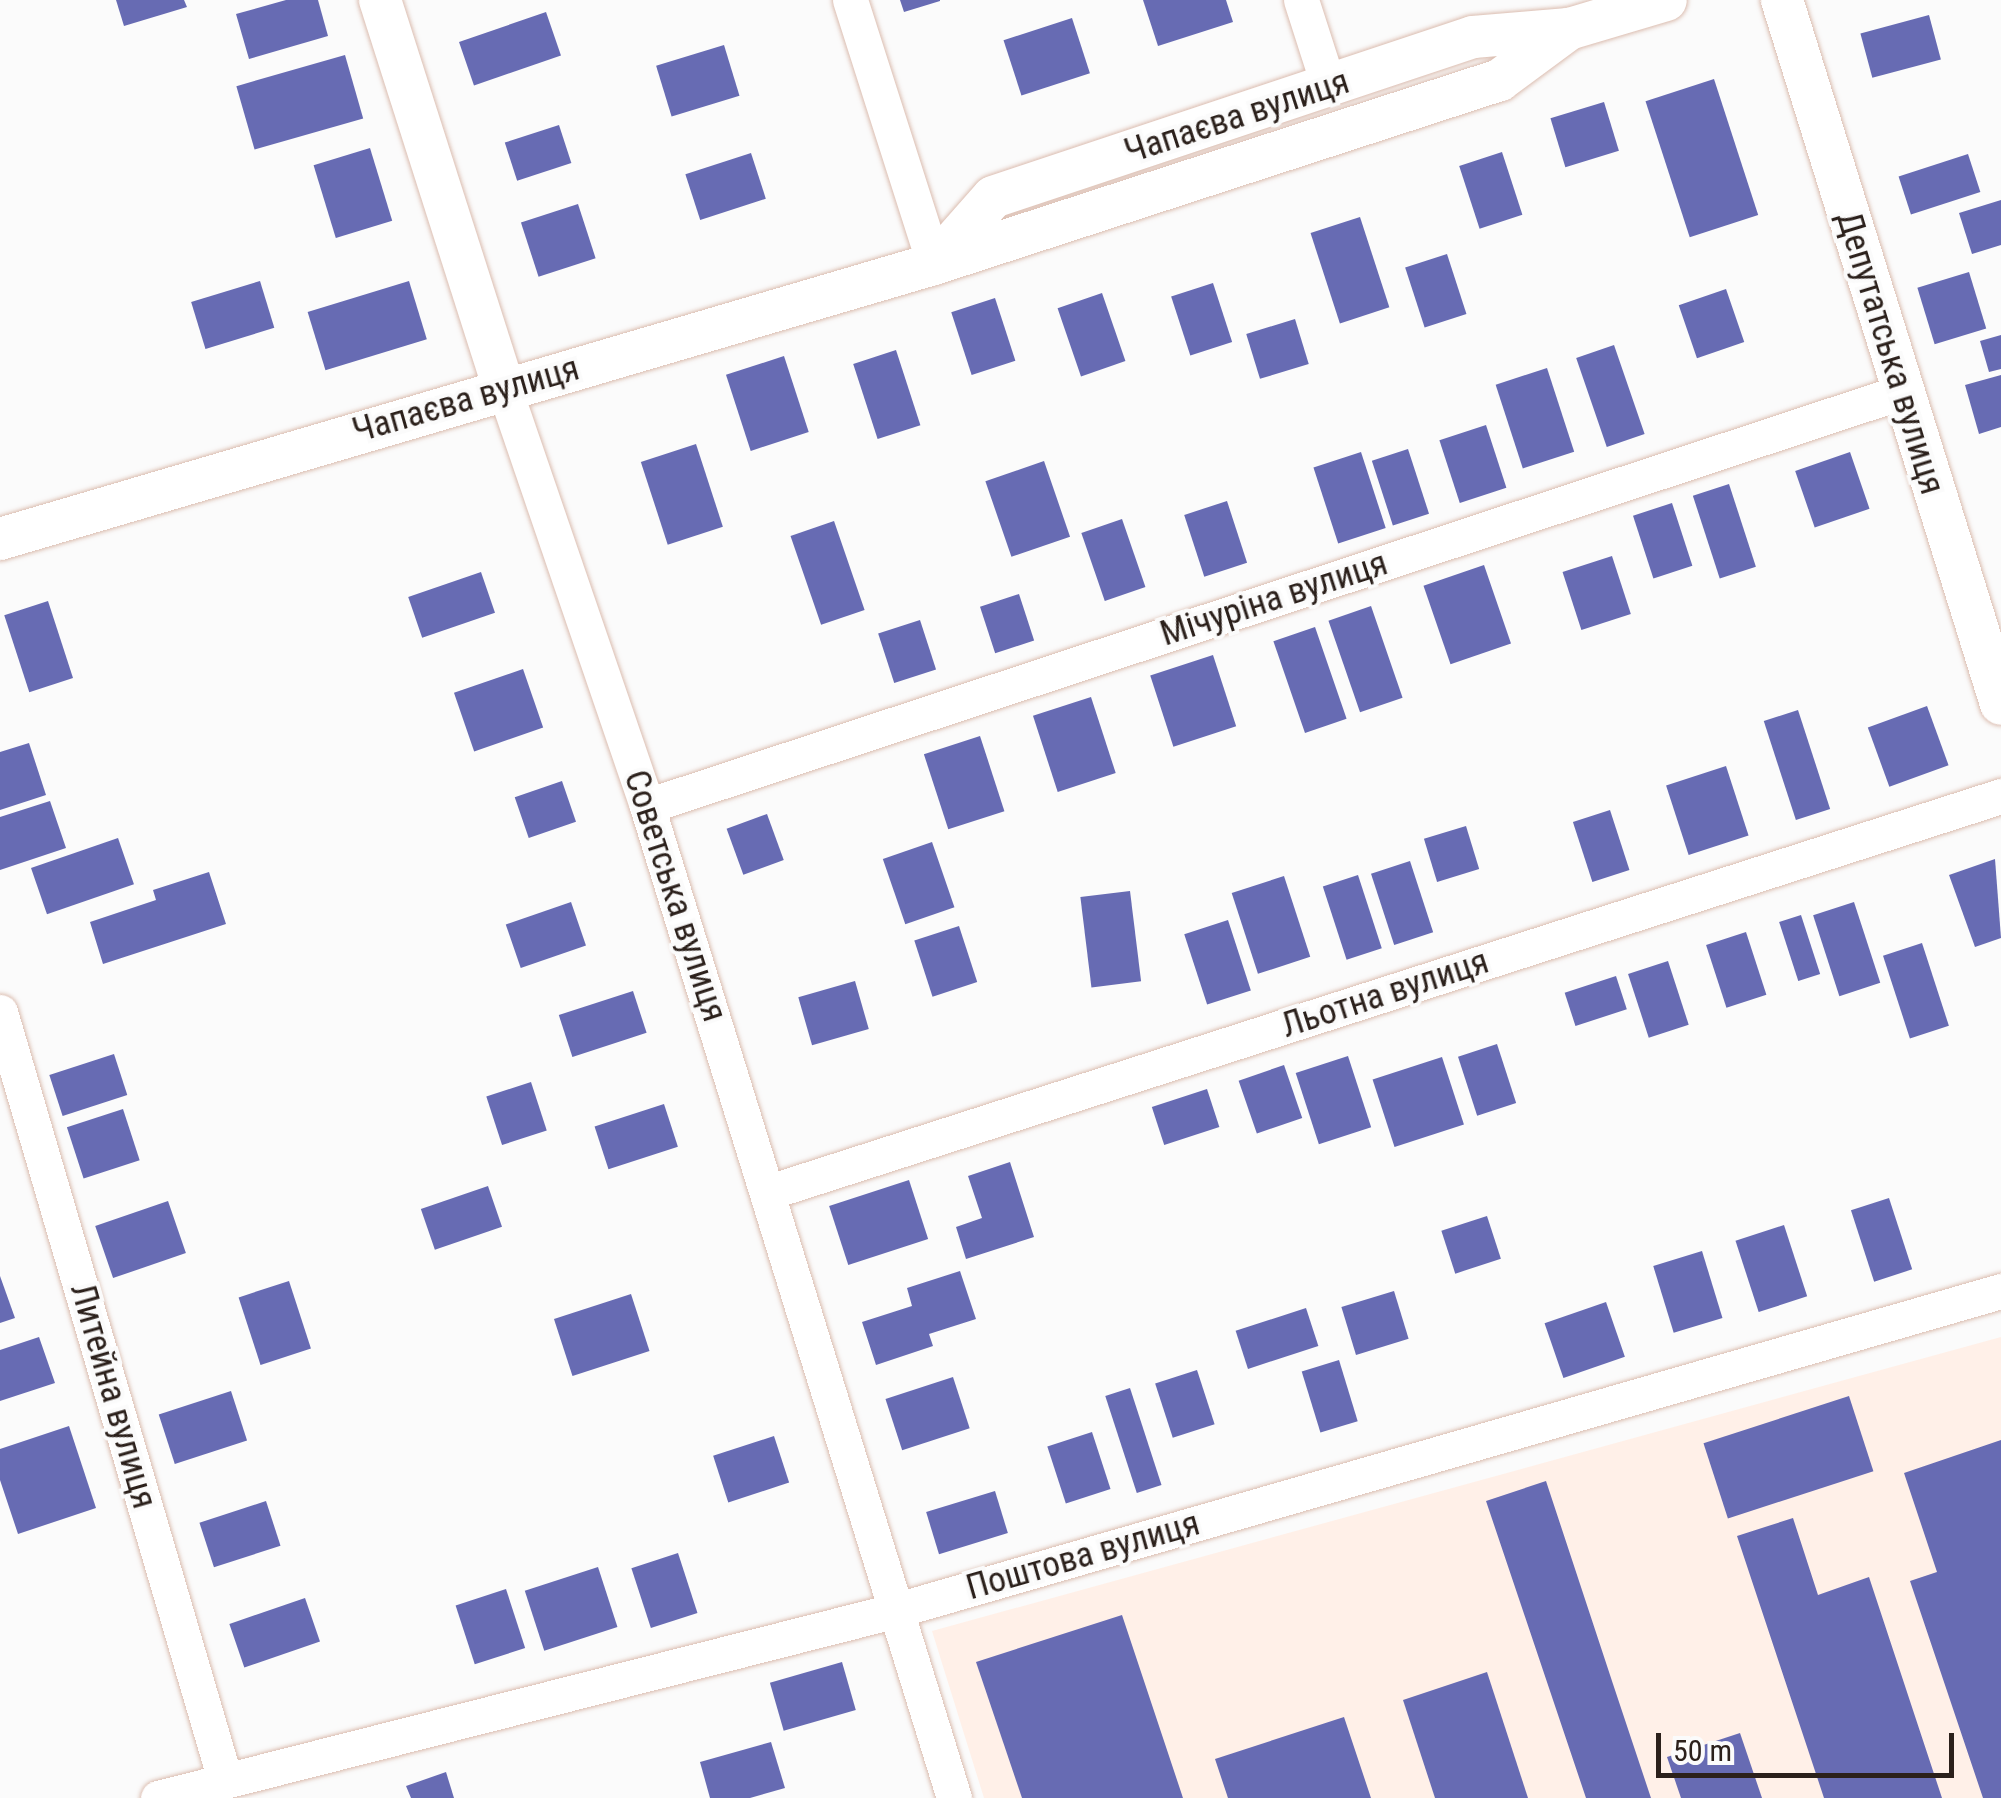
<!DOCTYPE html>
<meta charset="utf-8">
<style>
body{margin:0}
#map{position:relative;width:2001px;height:1798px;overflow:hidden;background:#fbfbfb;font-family:"Roboto Condensed",sans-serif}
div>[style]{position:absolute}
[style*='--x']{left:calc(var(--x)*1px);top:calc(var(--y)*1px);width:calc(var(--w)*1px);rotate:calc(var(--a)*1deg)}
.built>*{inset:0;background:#fff0e8}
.building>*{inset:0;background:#676bb3;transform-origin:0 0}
.roads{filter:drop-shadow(0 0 2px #dbbdb0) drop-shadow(0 0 2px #dbbdb0)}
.minor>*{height:35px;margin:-17.5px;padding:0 17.5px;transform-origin:17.5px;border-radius:17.5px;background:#fff}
.tertiary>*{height:42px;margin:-21px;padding:0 21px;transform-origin:21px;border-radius:21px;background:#fff}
span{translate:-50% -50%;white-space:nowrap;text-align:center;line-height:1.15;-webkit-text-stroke:8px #fbfbfb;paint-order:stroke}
.street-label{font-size:35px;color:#2b201b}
.scale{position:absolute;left:1656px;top:1733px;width:298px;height:45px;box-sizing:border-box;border:5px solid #2b201b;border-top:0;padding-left:12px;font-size:30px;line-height:35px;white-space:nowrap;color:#2b201b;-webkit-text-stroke:8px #fbfbfb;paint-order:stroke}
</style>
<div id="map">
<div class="built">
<i style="clip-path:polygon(2001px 1337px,2001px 1798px,984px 1798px,932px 1631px)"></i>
</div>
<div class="building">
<i style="clip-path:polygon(116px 0,184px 0,187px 7px,124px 26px)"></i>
<i style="clip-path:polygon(286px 0,318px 0,328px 36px,249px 59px,236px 14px)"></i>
<i style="clip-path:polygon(900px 0,940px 0,940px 1px,904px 12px)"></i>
<i style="clip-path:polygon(1143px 0,1226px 0,1233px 22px,1158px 46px)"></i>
<i style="left:546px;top:12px;width:46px;height:92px;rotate:71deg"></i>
<i style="left:1929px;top:15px;width:46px;height:71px;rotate:75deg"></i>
<i style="left:1072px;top:18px;width:58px;height:72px;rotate:72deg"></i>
<i style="left:724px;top:45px;width:53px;height:71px;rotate:73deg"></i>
<i style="left:345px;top:55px;width:66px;height:113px;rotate:74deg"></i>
<i style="left:1714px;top:79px;width:143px;height:72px;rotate:72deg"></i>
<i style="left:1604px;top:102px;width:51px;height:56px;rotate:73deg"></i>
<i style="left:559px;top:125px;width:40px;height:57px;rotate:72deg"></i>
<i style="left:370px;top:148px;width:76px;height:59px;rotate:73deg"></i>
<i style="left:1502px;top:152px;width:66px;height:45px;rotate:72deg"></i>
<i style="left:751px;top:153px;width:48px;height:69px;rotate:72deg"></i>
<i style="left:1968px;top:154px;width:40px;height:73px;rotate:72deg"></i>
<i style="clip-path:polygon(2001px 200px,2001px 245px,1972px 254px,1959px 213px)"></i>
<i style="left:578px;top:204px;width:57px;height:60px;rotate:72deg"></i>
<i style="left:1360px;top:217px;width:95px;height:52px;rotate:72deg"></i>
<i style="left:1447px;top:254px;width:63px;height:44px;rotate:72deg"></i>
<i style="left:1969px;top:272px;width:59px;height:54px;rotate:73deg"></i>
<i style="left:260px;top:281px;width:49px;height:72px;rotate:73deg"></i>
<i style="left:409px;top:281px;width:61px;height:106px;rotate:73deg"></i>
<i style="left:1213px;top:283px;width:62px;height:44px;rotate:72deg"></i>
<i style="left:1726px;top:289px;width:56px;height:50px;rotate:71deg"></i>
<i style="left:1102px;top:293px;width:72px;height:47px;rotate:71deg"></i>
<i style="left:995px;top:298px;width:66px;height:46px;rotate:72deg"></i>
<i style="left:1295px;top:319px;width:47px;height:51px;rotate:73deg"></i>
<i style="clip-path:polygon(2001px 335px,2001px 369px,1989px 372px,1980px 341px)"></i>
<i style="left:1614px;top:345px;width:94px;height:40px;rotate:71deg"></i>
<i style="left:896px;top:350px;width:79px;height:45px;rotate:72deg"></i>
<i style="left:784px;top:356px;width:80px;height:61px;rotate:72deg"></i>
<i style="left:1547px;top:368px;width:88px;height:54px;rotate:72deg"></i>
<i style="clip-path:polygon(2001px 375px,2001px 427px,1979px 434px,1965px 385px)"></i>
<i style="left:1486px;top:425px;width:66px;height:49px;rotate:72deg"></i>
<i style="left:696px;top:444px;width:87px;height:58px;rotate:72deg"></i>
<i style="left:1408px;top:449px;width:68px;height:38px;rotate:72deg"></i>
<i style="left:1361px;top:452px;width:80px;height:50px;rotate:72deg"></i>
<i style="left:1850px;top:452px;width:60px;height:58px;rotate:71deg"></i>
<i style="left:1044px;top:461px;width:80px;height:62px;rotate:71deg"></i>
<i style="left:1729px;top:484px;width:87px;height:38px;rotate:72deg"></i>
<i style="left:1227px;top:501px;width:65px;height:45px;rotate:72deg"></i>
<i style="left:1672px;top:503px;width:66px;height:41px;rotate:72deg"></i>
<i style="left:1122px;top:519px;width:72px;height:43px;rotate:71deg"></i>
<i style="left:834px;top:521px;width:94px;height:46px;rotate:71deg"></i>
<i style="left:1612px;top:556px;width:61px;height:52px;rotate:72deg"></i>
<i style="left:1484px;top:565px;width:83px;height:64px;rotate:71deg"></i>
<i style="left:481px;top:572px;width:43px;height:77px;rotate:71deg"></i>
<i style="left:1019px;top:594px;width:49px;height:41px;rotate:72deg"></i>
<i style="left:48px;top:601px;width:81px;height:46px;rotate:72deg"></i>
<i style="left:1371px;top:606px;width:97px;height:45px;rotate:71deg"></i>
<i style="left:920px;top:620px;width:52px;height:44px;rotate:72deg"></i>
<i style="left:1315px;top:627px;width:97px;height:44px;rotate:71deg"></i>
<i style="left:1213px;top:655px;width:75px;height:66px;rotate:72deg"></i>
<i style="left:523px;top:669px;width:62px;height:73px;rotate:71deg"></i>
<i style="left:1091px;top:697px;width:80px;height:61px;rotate:72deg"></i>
<i style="left:1927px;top:706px;width:63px;height:63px;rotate:70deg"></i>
<i style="left:1798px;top:710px;width:104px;height:36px;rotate:72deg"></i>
<i style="left:980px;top:736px;width:79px;height:59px;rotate:72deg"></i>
<i style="clip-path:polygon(29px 743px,46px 795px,0 810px,0 752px)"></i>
<i style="left:1726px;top:766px;width:73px;height:63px;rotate:72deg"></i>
<i style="left:562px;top:781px;width:43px;height:50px;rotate:71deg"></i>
<i style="clip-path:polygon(50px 801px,66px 848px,0 870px,0 817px)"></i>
<i style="left:1610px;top:810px;width:63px;height:39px;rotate:72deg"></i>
<i style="left:767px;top:814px;width:49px;height:43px;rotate:70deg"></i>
<i style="left:1466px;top:826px;width:45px;height:44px;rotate:73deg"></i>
<i style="left:118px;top:838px;width:49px;height:92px;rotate:71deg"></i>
<i style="left:932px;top:842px;width:69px;height:52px;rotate:71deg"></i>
<i style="clip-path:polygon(1995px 859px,2001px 938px,1975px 947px,1949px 875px)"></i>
<i style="left:1410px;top:861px;width:75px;height:41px;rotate:72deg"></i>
<i style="clip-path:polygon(209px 872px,226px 924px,103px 964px,90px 922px,156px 900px,153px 890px)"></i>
<i style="left:1358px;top:875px;width:77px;height:37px;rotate:72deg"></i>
<i style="left:1284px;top:876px;width:85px;height:55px;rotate:72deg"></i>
<i style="left:1130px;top:891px;width:91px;height:50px;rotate:83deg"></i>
<i style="left:571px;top:902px;width:46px;height:69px;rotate:71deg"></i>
<i style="left:1854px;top:902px;width:85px;height:43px;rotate:72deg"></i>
<i style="left:1801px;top:915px;width:62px;height:23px;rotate:72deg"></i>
<i style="left:1228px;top:920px;width:74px;height:46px;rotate:72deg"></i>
<i style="left:959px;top:926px;width:59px;height:47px;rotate:72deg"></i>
<i style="left:1746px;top:932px;width:66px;height:42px;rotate:72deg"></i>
<i style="left:1922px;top:943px;width:87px;height:41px;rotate:72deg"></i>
<i style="left:1668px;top:961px;width:67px;height:42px;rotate:72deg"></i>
<i style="left:1616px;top:976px;width:35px;height:54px;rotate:72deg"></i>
<i style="left:855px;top:981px;width:50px;height:59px;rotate:74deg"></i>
<i style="left:633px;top:991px;width:44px;height:78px;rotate:72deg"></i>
<i style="left:1497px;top:1044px;width:62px;height:41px;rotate:72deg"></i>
<i style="left:114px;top:1054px;width:43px;height:68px;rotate:72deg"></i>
<i style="left:1348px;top:1056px;width:75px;height:55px;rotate:72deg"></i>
<i style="left:1442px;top:1057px;width:71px;height:73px;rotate:72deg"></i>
<i style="left:1284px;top:1065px;width:56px;height:48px;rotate:71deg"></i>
<i style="left:531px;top:1082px;width:51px;height:47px;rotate:72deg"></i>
<i style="left:1207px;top:1089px;width:40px;height:58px;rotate:72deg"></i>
<i style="left:664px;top:1104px;width:45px;height:73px;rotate:72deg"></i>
<i style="left:123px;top:1109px;width:54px;height:59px;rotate:72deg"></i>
<i style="clip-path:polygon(1010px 1162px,1034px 1237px,966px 1259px,956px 1227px,982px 1218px,968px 1176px)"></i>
<i style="left:909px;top:1180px;width:62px;height:84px;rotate:72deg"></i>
<i style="left:488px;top:1186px;width:43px;height:71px;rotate:71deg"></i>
<i style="left:1889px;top:1198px;width:75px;height:40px;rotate:72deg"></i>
<i style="left:168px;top:1201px;width:55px;height:77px;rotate:71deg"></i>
<i style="left:1487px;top:1216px;width:45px;height:48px;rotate:72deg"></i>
<i style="left:1784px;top:1225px;width:75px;height:51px;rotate:72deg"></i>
<i style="left:1702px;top:1251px;width:70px;height:51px;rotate:73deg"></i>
<i style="clip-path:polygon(960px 1271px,976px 1319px,929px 1334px,933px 1346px,876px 1365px,862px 1322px,912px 1306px,907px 1288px)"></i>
<i style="clip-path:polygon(0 1276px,15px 1318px,0 1323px)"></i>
<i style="left:289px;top:1281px;width:71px;height:53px;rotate:72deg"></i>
<i style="left:1394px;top:1291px;width:50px;height:55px;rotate:73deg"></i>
<i style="left:631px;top:1294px;width:60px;height:81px;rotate:72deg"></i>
<i style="left:1606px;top:1302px;width:58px;height:65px;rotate:71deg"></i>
<i style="left:1306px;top:1308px;width:40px;height:74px;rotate:72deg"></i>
<i style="clip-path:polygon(39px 1337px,55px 1383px,0 1401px,0 1350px)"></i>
<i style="left:1339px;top:1360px;width:64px;height:39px;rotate:73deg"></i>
<i style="left:1197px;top:1370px;width:57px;height:44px;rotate:72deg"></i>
<i style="left:953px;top:1377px;width:54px;height:71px;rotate:72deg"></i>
<i style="left:1130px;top:1388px;width:102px;height:26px;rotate:72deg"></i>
<i style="left:231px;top:1391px;width:52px;height:76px;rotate:72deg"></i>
<i style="left:1849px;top:1396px;width:79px;height:153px;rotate:72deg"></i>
<i style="clip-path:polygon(69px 1426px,96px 1508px,18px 1534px,0 1480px,0 1449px)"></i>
<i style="left:1092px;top:1432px;width:60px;height:47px;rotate:72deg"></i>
<i style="left:774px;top:1436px;width:49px;height:64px;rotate:72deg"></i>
<i style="clip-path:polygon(2001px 1440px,2001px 1798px,1983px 1798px,1910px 1581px,1937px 1572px,1904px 1473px)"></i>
<i style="clip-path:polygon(1546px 1481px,1613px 1684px,1651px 1798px,1586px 1798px,1486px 1501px)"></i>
<i style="left:995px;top:1491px;width:44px;height:72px;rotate:73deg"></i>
<i style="left:266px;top:1501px;width:47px;height:70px;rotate:72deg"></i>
<i style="clip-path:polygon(1793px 1518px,1818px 1595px,1869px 1577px,1942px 1798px,1824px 1798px,1737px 1536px)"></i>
<i style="left:678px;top:1553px;width:63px;height:49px;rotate:72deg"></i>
<i style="left:598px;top:1567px;width:63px;height:77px;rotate:72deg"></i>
<i style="left:506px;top:1589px;width:62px;height:53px;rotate:72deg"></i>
<i style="left:305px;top:1598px;width:46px;height:80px;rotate:71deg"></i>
<i style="clip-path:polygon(1122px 1615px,1183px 1798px,1022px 1798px,976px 1662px)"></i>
<i style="left:842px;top:1662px;width:50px;height:75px;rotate:74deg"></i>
<i style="clip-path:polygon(1487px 1672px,1528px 1798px,1435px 1798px,1403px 1700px)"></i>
<i style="clip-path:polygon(1344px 1717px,1371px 1798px,1228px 1798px,1215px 1759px)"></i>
<i style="clip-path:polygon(1740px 1733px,1762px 1798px,1681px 1798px,1667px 1757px)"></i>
<i style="clip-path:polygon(771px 1742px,785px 1788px,750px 1798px,710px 1798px,700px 1762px)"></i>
<i style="clip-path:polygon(446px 1772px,454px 1798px,411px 1798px,406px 1786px)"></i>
</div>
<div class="roads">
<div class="minor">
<i style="--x:850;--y:0;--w:277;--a:72.3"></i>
<i style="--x:1301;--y:0;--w:91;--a:72.2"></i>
<i style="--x:504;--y:388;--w:442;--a:71.1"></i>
<i style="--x:647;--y:806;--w:1038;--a:72.8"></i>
<i style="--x:647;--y:806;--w:1321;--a:-18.27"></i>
<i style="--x:0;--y:1012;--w:800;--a:73.67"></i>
<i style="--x:769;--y:1192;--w:1294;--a:-17.82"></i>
<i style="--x:158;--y:1798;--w:763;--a:-14.27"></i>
<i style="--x:897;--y:1610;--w:1149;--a:-16.12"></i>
</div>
<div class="tertiary">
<i style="--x:380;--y:0;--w:407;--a:72.3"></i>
<i style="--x:1782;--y:0;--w:737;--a:72.72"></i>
<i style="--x:934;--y:264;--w:89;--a:-48.6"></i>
<i style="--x:993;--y:197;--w:506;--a:-18.43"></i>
<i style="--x:1473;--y:37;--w:96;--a:-4.8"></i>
<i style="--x:1569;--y:29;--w:101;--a:-16.6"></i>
<i style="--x:0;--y:539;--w:974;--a:-16.41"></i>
<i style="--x:934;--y:264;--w:595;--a:-18.01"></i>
<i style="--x:1500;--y:80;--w:86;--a:-36.5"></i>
</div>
</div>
<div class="street-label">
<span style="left:1237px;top:117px;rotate:-18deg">Чапаєва вулиця</span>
<span style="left:1890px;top:353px;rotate:73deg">Депутатська вулиця</span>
<span style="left:466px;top:400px;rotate:-16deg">Чапаєва вулиця</span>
<span style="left:1274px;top:599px;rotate:-18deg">Мічуріна вулиця</span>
<span style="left:675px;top:896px;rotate:72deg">Советська вулиця</span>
<span style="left:1385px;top:994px;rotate:-18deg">Льотна вулиця</span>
<span style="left:113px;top:1396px;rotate:74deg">Литейна вулиця</span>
<span style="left:1083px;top:1556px;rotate:-16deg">Поштова вулиця</span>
</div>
<div class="scale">50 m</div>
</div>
